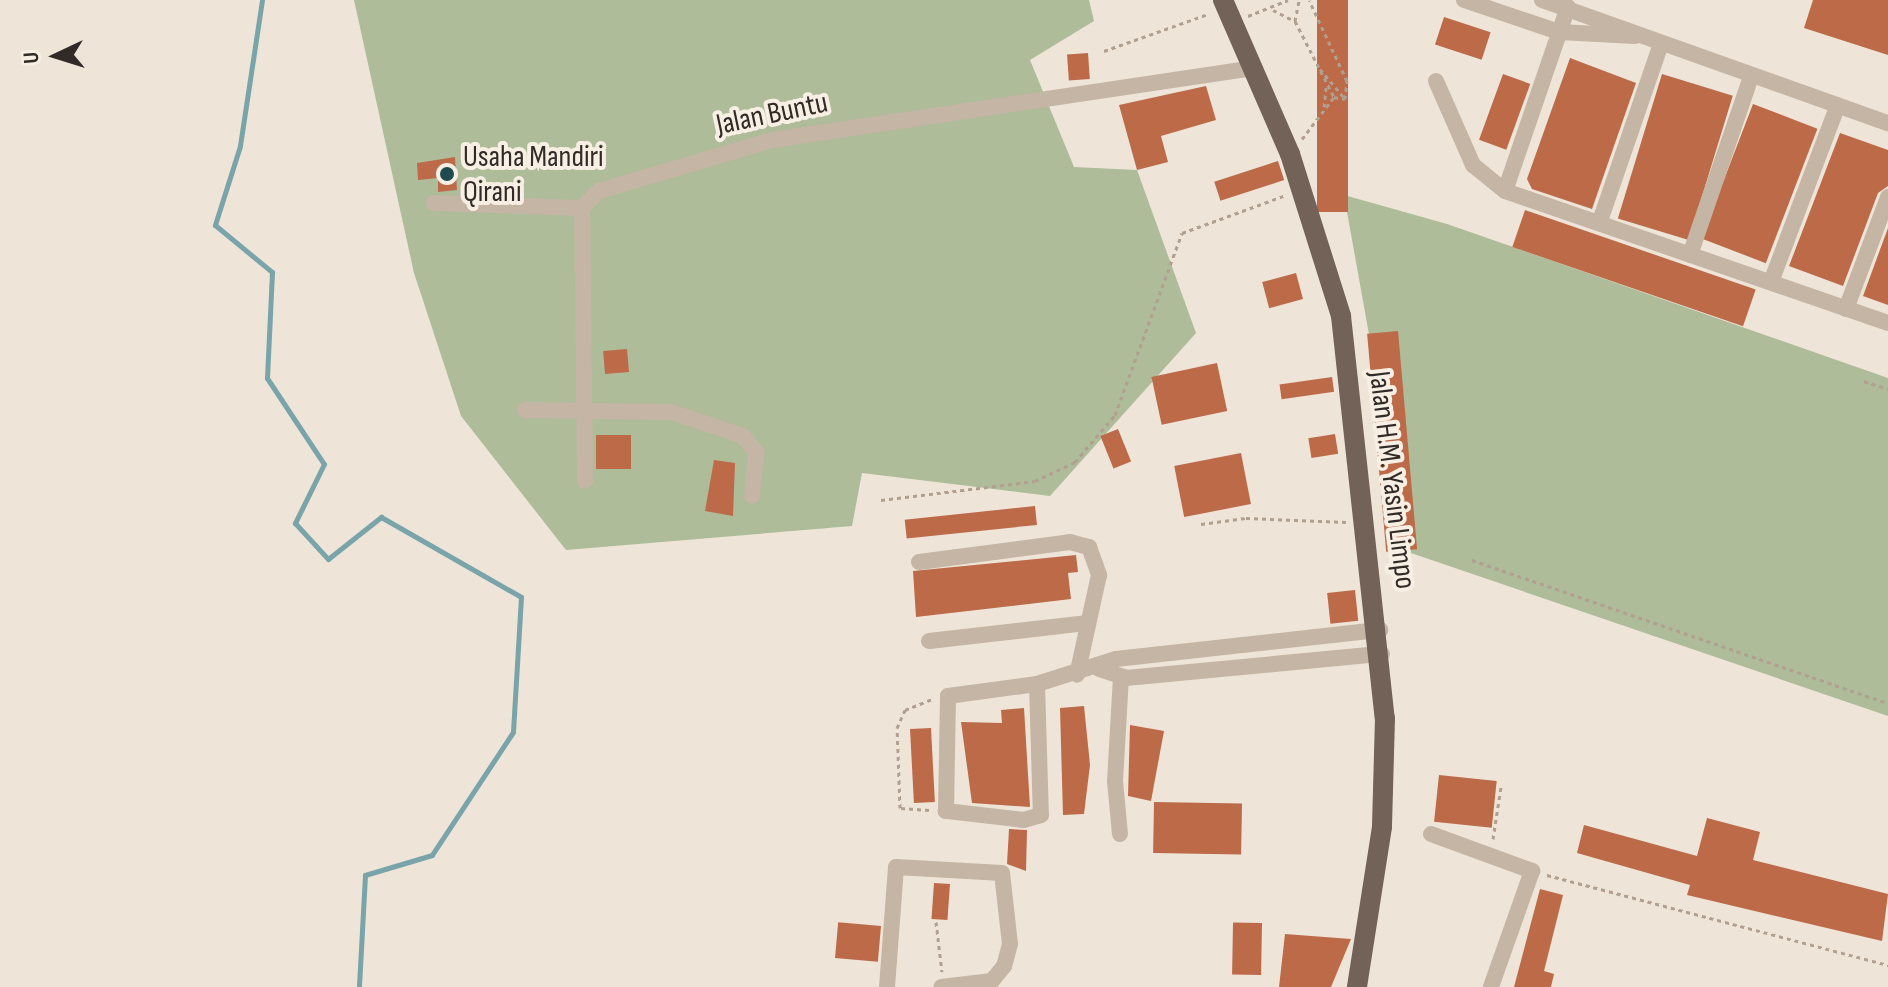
<!DOCTYPE html>
<style>
body{margin:0}
#map{position:relative;width:1888px;height:987px;overflow:hidden;background:#eee5d8;font-family:"Sofia Sans Condensed",sans-serif}
div>[style]{position:absolute}
[style*='--x']{left:calc(var(--x)*1px);top:calc(var(--y)*1px);width:calc(var(--w)*1px);rotate:calc(var(--a)*1deg)}
.green>*{inset:0;background:#aebc99}
.stream>*{height:5px;margin:-2.5px;padding:0 2.5px;transform-origin:2.5px;border-radius:2.5px;background:#79a4a9}
.building>*{inset:0;background:#bc6a48;transform-origin:0 0}
.path>*{height:3px;margin-top:-1.5px;transform-origin:0;background:repeating-linear-gradient(90deg,#b19f8f 0 4px,transparent 0 8px)}
.minor>*{height:16px;margin:-8px;padding:0 8px;transform-origin:8px;border-radius:8px;background:#c5b5a5}
.major>*{height:20px;margin:-10px;padding:0 10px;transform-origin:10px;border-radius:10px;background:#726258}
.dots>*{width:22px;height:22px;translate:-50% -50%;box-sizing:border-box;border:4px solid #f7efe3;border-radius:50%}
span{translate:-50% -50%;white-space:nowrap;text-align:center;line-height:1.15;-webkit-text-stroke:8px #f7efe3;paint-order:stroke}
.street-label{font-size:30px;color:#312a26}
.poi-label{font-size:30px;color:#312a26}
.left{translate:0 -50%;text-align:left}
.north{position:absolute;left:16px;top:16px;width:80px;height:80px;-webkit-text-stroke:6px #f7efe3;paint-order:stroke;rotate:266deg;font-size:22px;font-weight:700;line-height:32px;text-align:center;color:#312a26}
.north::after{content:'';display:block;margin:auto;width:28px;height:36px;background:#312a26;clip-path:polygon(50% 0,100% 100%,50% 72%,0 100%)}
</style>
<div id="map">
<div class="green">
<i style="clip-path:polygon(354px 0,1089px 0,1094px 21px,1030px 60px,1074px 167px,1137px 170px,1196px 333px,1050px 496px,862px 473px,852px 526px,566px 550px,461px 416px,414px 273px)"></i>
<i style="clip-path:polygon(1344px 195px,1447px 224px,1888px 378px,1888px 716px,1408px 552px)"></i>
</div>
<div class="stream">
<i style="--x:262;--y:0;--w:148;--a:98.6"></i>
<i style="--x:240;--y:146;--w:83;--a:107.6"></i>
<i style="--x:215;--y:225;--w:74;--a:39.5"></i>
<i style="--x:272;--y:272;--w:106;--a:92.7"></i>
<i style="--x:267;--y:378;--w:103;--a:56.5"></i>
<i style="--x:324;--y:464;--w:66;--a:116.2"></i>
<i style="--x:295;--y:523;--w:49;--a:47.5"></i>
<i style="--x:328;--y:559;--w:68;--a:-38.4"></i>
<i style="--x:381;--y:517;--w:161;--a:29.7"></i>
<i style="--x:521;--y:597;--w:135;--a:93.4"></i>
<i style="--x:513;--y:732;--w:147;--a:123.4"></i>
<i style="--x:432;--y:855;--w:70;--a:163.4"></i>
<i style="--x:365;--y:875;--w:112;--a:93.1"></i>
</div>
<div class="building">
<i style="left:1317px;top:0;width:31px;height:212px"></i>
<i style="clip-path:polygon(1813px 0,1888px 0,1888px 55px,1804px 28px)"></i>
<i style="left:1444px;top:17px;width:49px;height:29px;rotate:18deg"></i>
<i style="left:1088px;top:53px;width:26px;height:21px;rotate:86deg"></i>
<i style="clip-path:polygon(1570px 58px,1636px 83px,1592px 209px,1532px 189px,1527px 179px)"></i>
<i style="left:1503px;top:74px;width:29px;height:70px;rotate:20deg"></i>
<i style="left:1662px;top:74px;width:74px;height:151px;rotate:17deg"></i>
<i style="clip-path:polygon(1206px 86px,1216px 120px,1161px 136px,1168px 162px,1137px 170px,1119px 105px)"></i>
<i style="left:1753px;top:104px;width:69px;height:144px;rotate:21deg"></i>
<i style="clip-path:polygon(1840px 133px,1888px 150px,1888px 186px,1878px 193px,1843px 286px,1789px 266px)"></i>
<i style="clip-path:polygon(455px 157px,457px 190px,438px 192px,438px 178px,418px 180px,417px 163px)"></i>
<i style="left:1278px;top:161px;width:20px;height:67px;rotate:72deg"></i>
<i style="left:1525px;top:210px;width:244px;height:39px;rotate:19deg"></i>
<i style="clip-path:polygon(1888px 228px,1888px 305px,1863px 296px)"></i>
<i style="left:1296px;top:273px;width:27px;height:35px;rotate:75deg"></i>
<i style="left:1398px;top:331px;width:219px;height:31px;rotate:85deg"></i>
<i style="left:627px;top:349px;width:23px;height:24px;rotate:85deg"></i>
<i style="left:1217px;top:363px;width:49px;height:67px;rotate:78deg"></i>
<i style="left:1332px;top:377px;width:15px;height:53px;rotate:82deg"></i>
<i style="left:1118px;top:429px;width:35px;height:19px;rotate:68deg"></i>
<i style="left:1335px;top:434px;width:20px;height:27px;rotate:81deg"></i>
<i style="left:631px;top:435px;width:34px;height:35px;rotate:90deg"></i>
<i style="left:1241px;top:453px;width:52px;height:68px;rotate:79deg"></i>
<i style="clip-path:polygon(714px 460px,735px 463px,733px 516px,705px 511px)"></i>
<i style="left:1035px;top:506px;width:19px;height:131px;rotate:84deg"></i>
<i style="clip-path:polygon(1076px 555px,1078px 572px,1068px 573px,1071px 599px,916px 617px,913px 571px)"></i>
<i style="left:1355px;top:590px;width:31px;height:28px;rotate:84deg"></i>
<i style="clip-path:polygon(1084px 706px,1090px 765px,1084px 814px,1063px 815px,1060px 708px)"></i>
<i style="clip-path:polygon(1024px 708px,1030px 807px,972px 803px,961px 722px,1002px 723px,1001px 710px)"></i>
<i style="clip-path:polygon(1130px 725px,1164px 731px,1151px 801px,1128px 796px)"></i>
<i style="left:931px;top:728px;width:74px;height:21px;rotate:87deg"></i>
<i style="left:1439px;top:775px;width:58px;height:47px;rotate:6deg"></i>
<i style="left:1154px;top:802px;width:88px;height:51px;rotate:1deg"></i>
<i style="clip-path:polygon(1707px 818px,1760px 832px,1753px 860px,1888px 894px,1882px 941px,1687px 895px,1690px 885px,1577px 853px,1584px 825px,1697px 856px)"></i>
<i style="clip-path:polygon(1009px 829px,1027px 830px,1026px 871px,1007px 864px)"></i>
<i style="left:934px;top:883px;width:16px;height:36px;rotate:4deg"></i>
<i style="clip-path:polygon(1540px 889px,1563px 895px,1544px 971px,1554px 974px,1551px 987px,1514px 987px)"></i>
<i style="left:1262px;top:923px;width:52px;height:29px;rotate:91deg"></i>
<i style="left:881px;top:926px;width:36px;height:43px;rotate:95deg"></i>
<i style="clip-path:polygon(1285px 934px,1351px 939px,1331px 987px,1279px 987px)"></i>
</div>
<div class="path">
<i style="--x:1273;--y:10;--w:25;--a:27"></i>
<i style="--x:1295;--y:21;--w:85;--a:62.8"></i>
<i style="--x:1248;--y:16;--w:43;--a:-21.8"></i>
<i style="--x:1295;--y:21;--w:21;--a:-79"></i>
<i style="--x:1104;--y:51;--w:110;--a:-19.6"></i>
<i style="--x:1320;--y:69;--w:39;--a:50"></i>
<i style="--x:1324;--y:107;--w:20;--a:-84"></i>
<i style="--x:1302;--y:139;--w:53;--a:-52.7"></i>
<i style="--x:1334;--y:97;--w:11;--a:10"></i>
<i style="--x:1345;--y:99;--w:18;--a:-84"></i>
<i style="--x:1347;--y:81;--w:89;--a:-115.1"></i>
<i style="--x:1864;--y:381;--w:25;--a:18"></i>
<i style="--x:881;--y:500;--w:155;--a:-7"></i>
<i style="--x:1035;--y:481;--w:44;--a:-25.4"></i>
<i style="--x:1075;--y:462;--w:62;--a:-49.6"></i>
<i style="--x:1115;--y:415;--w:194;--a:-69.8"></i>
<i style="--x:1182;--y:233;--w:108;--a:-20.1"></i>
<i style="--x:1201;--y:524;--w:45;--a:-7.6"></i>
<i style="--x:1246;--y:518;--w:100;--a:2.3"></i>
<i style="--x:1472;--y:560;--w:440;--a:19"></i>
<i style="--x:929;--y:810;--w:29;--a:-176"></i>
<i style="--x:900;--y:808;--w:80;--a:-92.1"></i>
<i style="--x:897;--y:728;--w:20;--a:-66"></i>
<i style="--x:905;--y:710;--w:29;--a:-22"></i>
<i style="--x:1493;--y:839;--w:53;--a:-81.3"></i>
<i style="--x:1547;--y:875;--w:353;--a:14.8"></i>
<i style="--x:936;--y:922;--w:50;--a:83.2"></i>
</div>
<div class="minor">
<i style="--x:1464;--y:0;--w:100;--a:18.6"></i>
<i style="--x:1559;--y:32;--w:76;--a:3"></i>
<i style="--x:1542;--y:0;--w:367;--a:19.6"></i>
<i style="--x:1568;--y:7;--w:194;--a:108.9"></i>
<i style="--x:1505;--y:191;--w:405;--a:19"></i>
<i style="--x:1436;--y:81;--w:92;--a:66.2"></i>
<i style="--x:1473;--y:165;--w:41;--a:39.1"></i>
<i style="--x:434;--y:203;--w:148;--a:1.9"></i>
<i style="--x:1600;--y:221;--w:187;--a:-71"></i>
<i style="--x:1690;--y:255;--w:188;--a:-71.1"></i>
<i style="--x:1771;--y:282;--w:189;--a:-69.3"></i>
<i style="--x:1846;--y:309;--w:120;--a:-69.4"></i>
<i style="--x:525;--y:410;--w:146;--a:0.8"></i>
<i style="--x:671;--y:412;--w:76;--a:18.4"></i>
<i style="--x:743;--y:436;--w:21;--a:51"></i>
<i style="--x:756;--y:452;--w:44;--a:95.2"></i>
<i style="--x:585;--y:481;--w:273;--a:-90.6"></i>
<i style="--x:582;--y:208;--w:24;--a:-45"></i>
<i style="--x:599;--y:191;--w:180;--a:-16.4"></i>
<i style="--x:772;--y:140;--w:488;--a:-8.5"></i>
<i style="--x:919;--y:562;--w:152;--a:-7.5"></i>
<i style="--x:1070;--y:542;--w:20;--a:15"></i>
<i style="--x:1089;--y:547;--w:30;--a:70"></i>
<i style="--x:1099;--y:575;--w:102;--a:102.4"></i>
<i style="--x:929;--y:641;--w:160;--a:-6.5"></i>
<i style="--x:1099;--y:669;--w:28;--a:18"></i>
<i style="--x:1126;--y:678;--w:257;--a:-5.4"></i>
<i style="--x:1037;--y:684;--w:131;--a:88.3"></i>
<i style="--x:1041;--y:815;--w:18;--a:164"></i>
<i style="--x:1024;--y:820;--w:79;--a:-173.4"></i>
<i style="--x:946;--y:811;--w:115;--a:-89"></i>
<i style="--x:948;--y:696;--w:90;--a:-7.7"></i>
<i style="--x:1037;--y:684;--w:83;--a:-17.6"></i>
<i style="--x:1116;--y:659;--w:266;--a:-6.3"></i>
<i style="--x:1120;--y:834;--w:53;--a:-95.4"></i>
<i style="--x:1115;--y:781;--w:104;--a:-86.7"></i>
<i style="--x:1431;--y:834;--w:108;--a:20.1"></i>
<i style="--x:1532;--y:871;--w:123;--a:109.5"></i>
<i style="--x:887;--y:987;--w:120;--a:-85.7"></i>
<i style="--x:896;--y:867;--w:106;--a:3.2"></i>
<i style="--x:1002;--y:873;--w:71;--a:83.6"></i>
<i style="--x:1010;--y:944;--w:23;--a:105"></i>
<i style="--x:1004;--y:966;--w:19;--a:129"></i>
<i style="--x:992;--y:981;--w:51;--a:173.3"></i>
</div>
<div class="major">
<i style="--x:1223;--y:0;--w:168;--a:66.5"></i>
<i style="--x:1290;--y:154;--w:170;--a:72.5"></i>
<i style="--x:1341;--y:316;--w:404;--a:83.8"></i>
<i style="--x:1385;--y:718;--w:109;--a:91.6"></i>
<i style="--x:1382;--y:827;--w:162;--a:98.9"></i>
</div>
<div class="dots">
<i style="left:447px;top:174px;background:#1f4a4f"></i>
</div>
<div class="street-label">
<span style="left:772px;top:114px;rotate:-12deg">Jalan Buntu</span>
<span style="left:1392px;top:480px;rotate:83deg">Jalan H.M. Yasin Limpo</span>
</div>
<div class="poi-label">
<span class="left" style="left:463px;top:174px">Usaha Mandiri<br>Qirani</span>
</div>
<div class="north">U</div>
</div>
